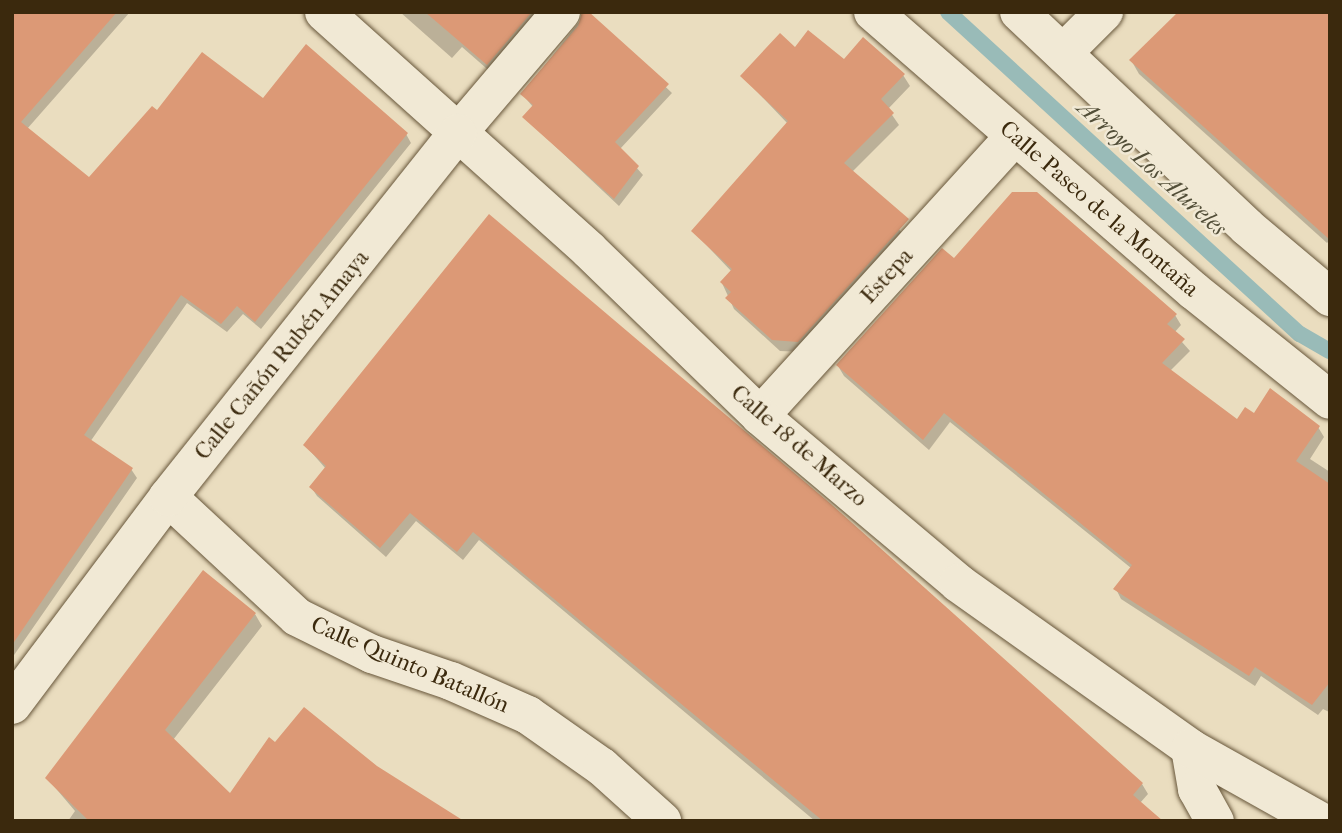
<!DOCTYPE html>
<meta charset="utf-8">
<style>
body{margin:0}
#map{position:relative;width:1342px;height:833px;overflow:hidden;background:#eaddbf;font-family:"IM FELL French Canon",serif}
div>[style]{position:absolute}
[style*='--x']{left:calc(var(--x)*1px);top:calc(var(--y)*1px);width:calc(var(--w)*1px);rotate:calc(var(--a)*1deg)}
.shadow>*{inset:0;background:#0003}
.stream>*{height:16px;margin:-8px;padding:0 8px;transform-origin:8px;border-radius:8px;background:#99bbb8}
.building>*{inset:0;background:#dc9976}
.roads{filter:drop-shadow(0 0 2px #67563a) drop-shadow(0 0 2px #67563a)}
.street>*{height:38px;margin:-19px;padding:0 19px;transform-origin:19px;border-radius:19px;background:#f1e9d5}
.secondary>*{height:38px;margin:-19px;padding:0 19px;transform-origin:19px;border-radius:19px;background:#f1e9d5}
span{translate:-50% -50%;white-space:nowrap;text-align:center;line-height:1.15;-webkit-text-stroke:5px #f1e9d5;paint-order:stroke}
.street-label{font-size:23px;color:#3b290d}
.water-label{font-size:24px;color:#524e38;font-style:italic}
.frame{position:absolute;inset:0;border:14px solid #3b290d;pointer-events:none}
</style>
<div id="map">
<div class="shadow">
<i style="clip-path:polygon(12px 12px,130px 12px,27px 129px,89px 180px,158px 113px,263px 101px,406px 134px,411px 143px,261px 329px,243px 314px,227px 332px,187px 303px,90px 442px,131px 469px,137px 478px,12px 658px)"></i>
<i style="clip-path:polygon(400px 12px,547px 12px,494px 75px,462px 47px,452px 58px)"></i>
<i style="clip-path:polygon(587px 12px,672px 93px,620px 149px,643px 175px,619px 206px,524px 117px,533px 107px,522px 94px)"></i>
<i style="clip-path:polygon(1330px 12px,1330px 240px,1327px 243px,1139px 74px,1131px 60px)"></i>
<i style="clip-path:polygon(795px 49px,903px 75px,910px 86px,888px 109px,899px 125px,852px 172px,907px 239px,804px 352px,780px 351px,734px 309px,722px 283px,732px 272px,693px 231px,788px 124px,742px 76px)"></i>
<i style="clip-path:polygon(954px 261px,1175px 315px,1181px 325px,1174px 333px,1190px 351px,1170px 371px,1238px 421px,1255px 416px,1318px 427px,1324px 437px,1310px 459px,1330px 472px,1329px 712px,1323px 709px,1318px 715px,1261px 676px,1255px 686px,1121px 599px,1116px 589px,1131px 568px,950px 422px,929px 450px,844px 376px,838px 366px)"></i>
<i style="clip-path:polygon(305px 445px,829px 506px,1142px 784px,1148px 794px,1140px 803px,1161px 821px,815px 821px,479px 540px,463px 560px,416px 521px,386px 557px,317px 496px,311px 487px,326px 469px)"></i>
<i style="clip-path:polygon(255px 614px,262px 626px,173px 740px,230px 796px,275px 744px,376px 767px,460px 821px,68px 821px,75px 811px,47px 778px)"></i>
</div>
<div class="stream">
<i style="--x:948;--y:12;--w:477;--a:42.5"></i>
<i style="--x:1300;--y:334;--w:34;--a:30"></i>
</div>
<div class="building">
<i style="clip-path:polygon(12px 12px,117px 12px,21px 122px,89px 177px,152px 106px,157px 110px,202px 52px,263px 98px,306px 44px,408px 133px,255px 322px,237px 306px,221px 324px,181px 295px,84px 435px,133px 468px,12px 645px)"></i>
<i style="clip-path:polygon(425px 12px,532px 12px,487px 65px)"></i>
<i style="clip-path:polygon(582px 12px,589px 12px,669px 84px,615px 142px,639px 166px,614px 199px,522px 117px,533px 105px,520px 94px,578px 26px)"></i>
<i style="clip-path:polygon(1178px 12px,1330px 12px,1330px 240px,1129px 60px)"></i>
<i style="clip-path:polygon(808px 30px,844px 59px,863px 37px,905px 74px,881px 99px,894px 113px,844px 163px,909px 219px,798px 342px,772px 340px,725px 298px,731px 292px,720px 282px,732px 269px,691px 231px,788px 121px,740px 76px,780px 33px,795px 47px)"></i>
<i style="clip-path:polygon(1012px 192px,1037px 192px,1177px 314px,1167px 324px,1185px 339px,1162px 363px,1237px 419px,1245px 407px,1254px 413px,1270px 388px,1320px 426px,1296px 461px,1330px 484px,1330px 682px,1312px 705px,1255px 667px,1249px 676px,1113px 589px,1132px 565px,944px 413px,923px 440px,836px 365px,942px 248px,954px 258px)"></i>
<i style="clip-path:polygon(489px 214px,831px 504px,1143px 783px,1133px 795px,1163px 821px,823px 821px,473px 532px,457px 552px,410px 513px,380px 548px,309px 487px,326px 466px,303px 445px)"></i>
<i style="clip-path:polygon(203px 570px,256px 613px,165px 730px,230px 793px,269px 737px,275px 742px,304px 707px,377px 766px,464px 821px,89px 821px,45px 778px)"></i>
</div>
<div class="roads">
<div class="street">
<i style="--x:1063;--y:53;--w:58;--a:-45"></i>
<i style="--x:458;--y:133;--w:159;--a:-49.6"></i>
<i style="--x:760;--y:416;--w:377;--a:-47.7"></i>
<i style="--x:168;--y:497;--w:176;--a:42.9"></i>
<i style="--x:297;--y:617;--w:84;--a:26.3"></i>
<i style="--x:372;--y:654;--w:83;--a:18.9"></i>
<i style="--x:451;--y:681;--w:84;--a:23.8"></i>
<i style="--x:528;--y:715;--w:90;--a:35.1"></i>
<i style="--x:602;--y:767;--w:81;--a:42"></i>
<i style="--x:1190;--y:748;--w:42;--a:80.3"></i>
<i style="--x:1197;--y:789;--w:37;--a:61"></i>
</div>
<div class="secondary">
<i style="--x:324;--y:12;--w:356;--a:41.9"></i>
<i style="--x:589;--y:250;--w:238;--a:44.1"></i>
<i style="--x:760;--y:416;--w:259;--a:40.1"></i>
<i style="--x:958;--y:583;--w:285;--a:35.4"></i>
<i style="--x:1190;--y:748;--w:149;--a:29.3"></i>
<i style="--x:873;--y:12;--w:425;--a:41"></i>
<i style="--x:1194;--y:291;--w:174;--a:38.7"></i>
<i style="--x:1019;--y:12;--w:313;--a:43.3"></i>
<i style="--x:1247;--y:227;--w:109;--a:40.1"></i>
<i style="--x:12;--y:705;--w:260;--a:-53.1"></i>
<i style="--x:168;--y:497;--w:465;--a:-51.5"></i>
</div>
</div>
<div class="street-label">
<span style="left:1099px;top:209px;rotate:41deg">Calle Paseo de la Montaña</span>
<span style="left:887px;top:276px;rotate:-48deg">Estepa</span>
<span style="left:282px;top:355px;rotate:-51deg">Calle Cañón Rubén Amaya</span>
<span style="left:799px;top:446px;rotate:41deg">Calle 18 de Marzo</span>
<span style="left:410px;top:665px;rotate:23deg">Calle Quinto Batallón</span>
</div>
<div class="water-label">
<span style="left:1152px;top:168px;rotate:42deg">Arroyo Los Alureles</span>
</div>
<div class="frame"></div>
</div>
